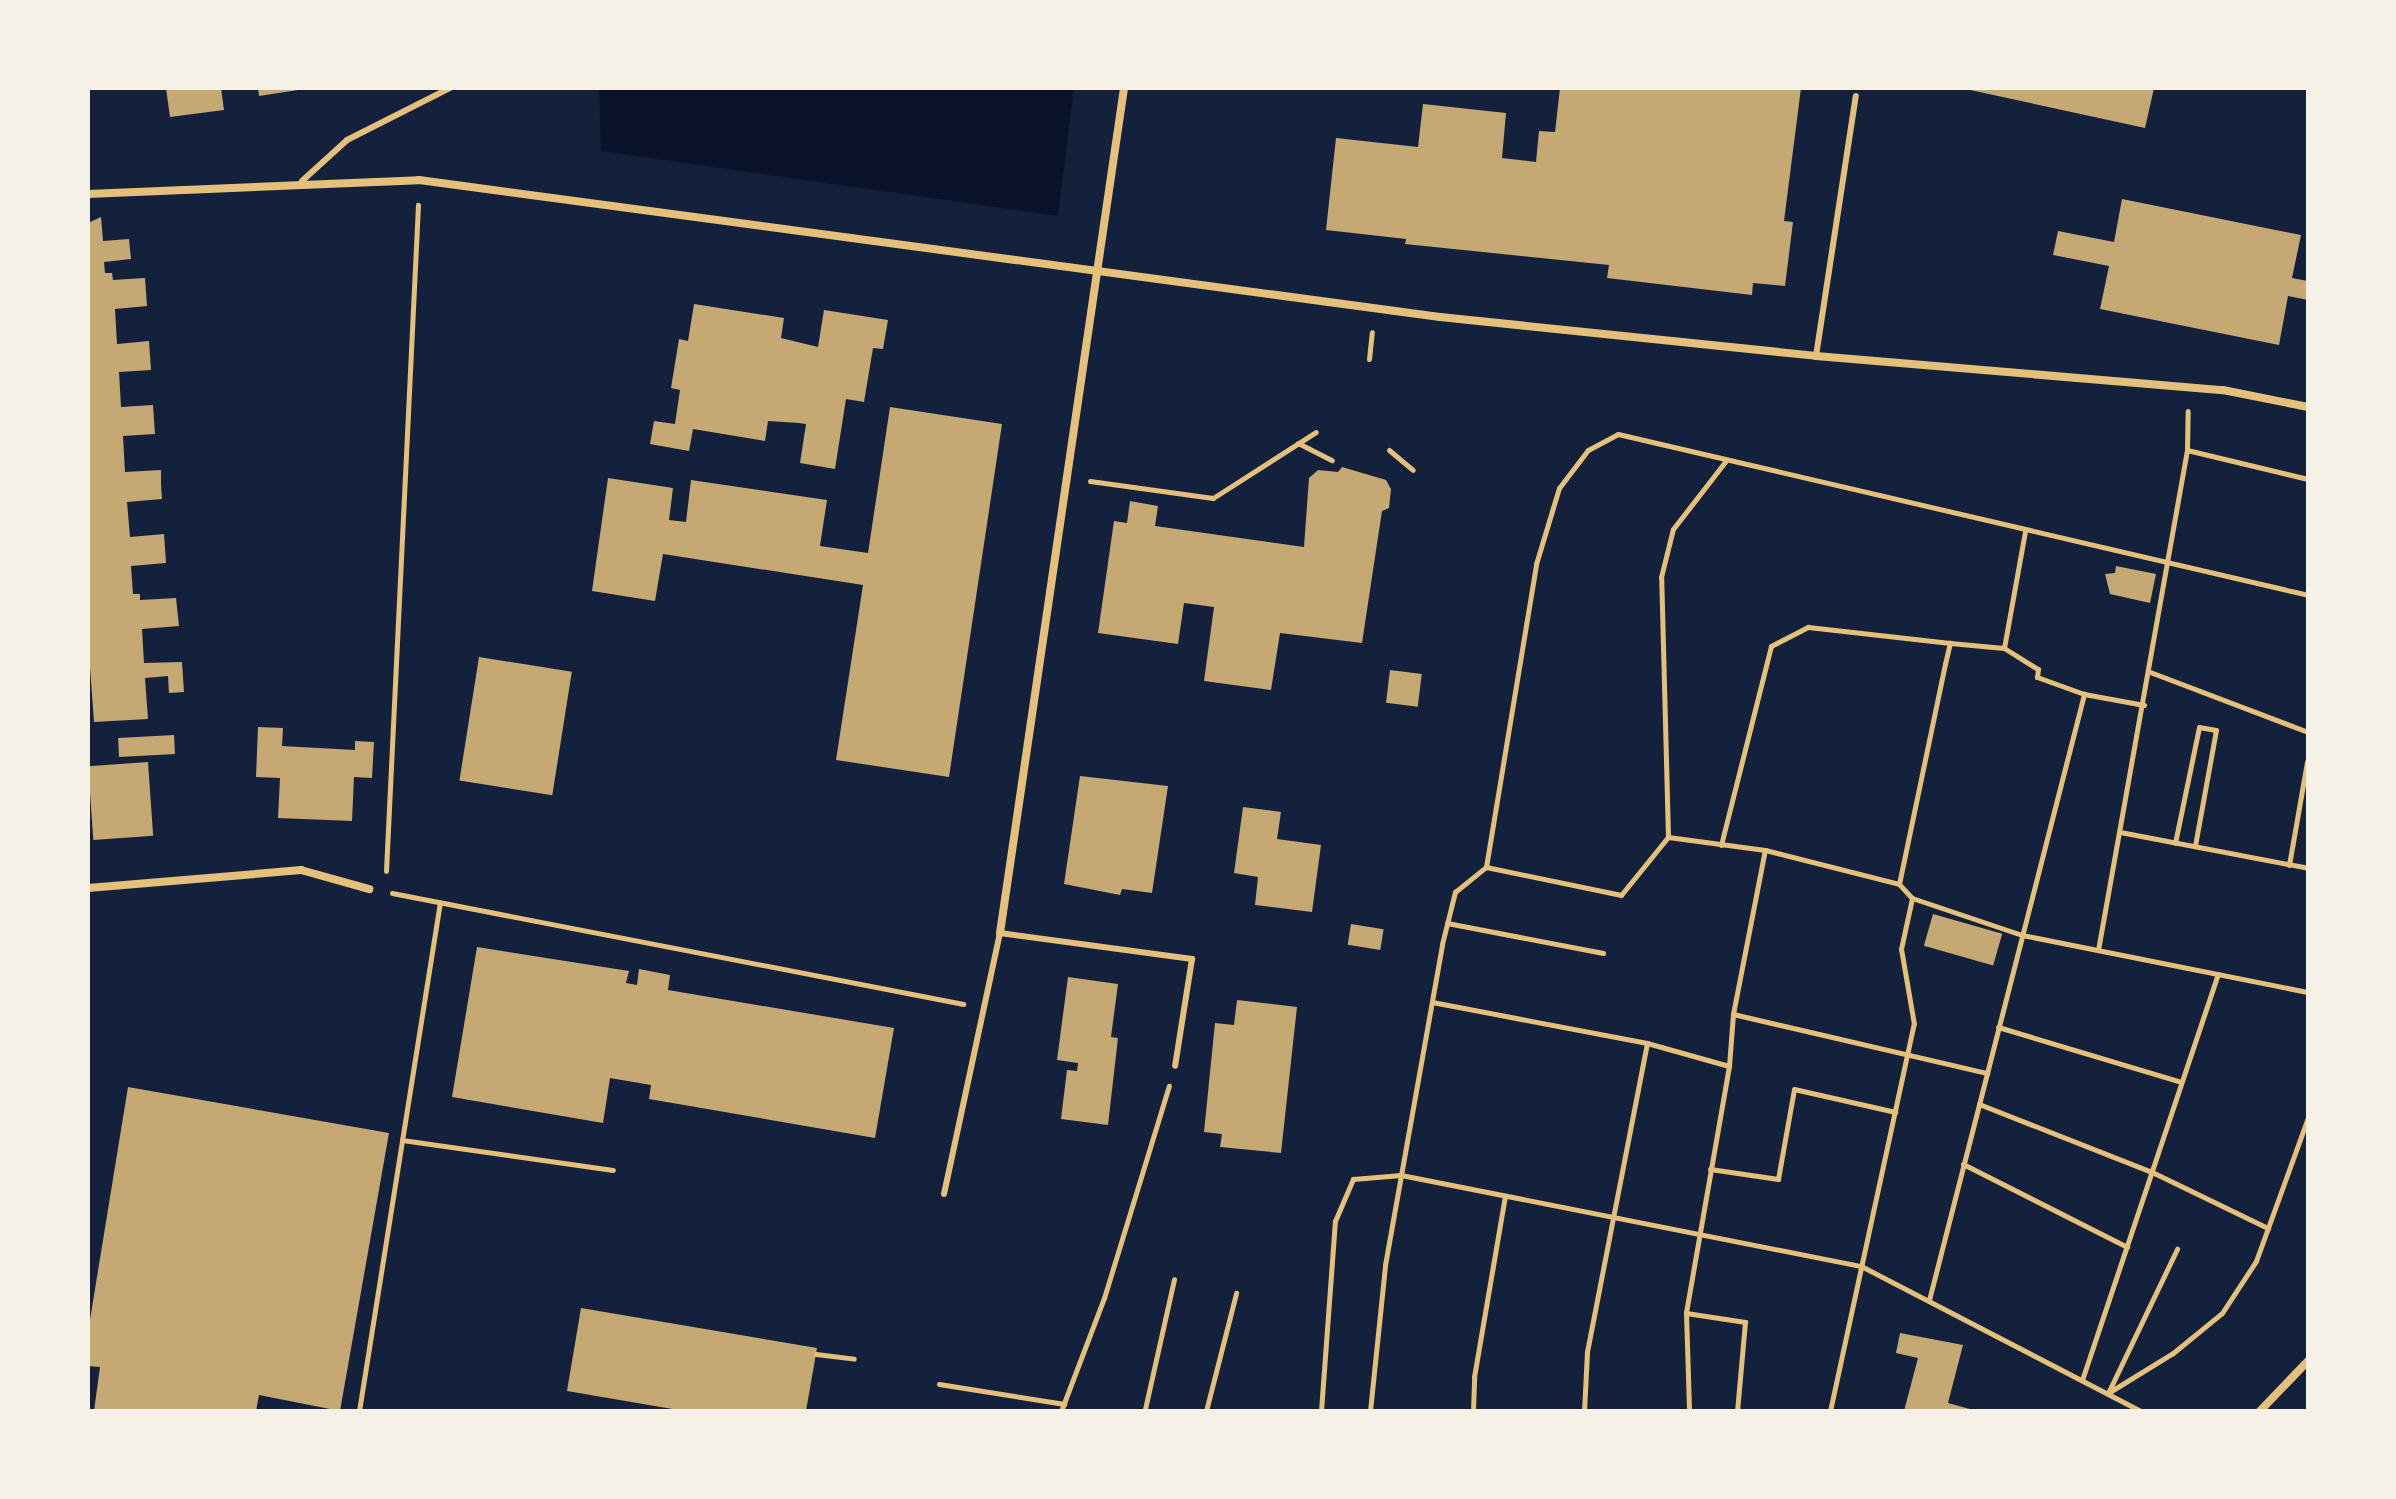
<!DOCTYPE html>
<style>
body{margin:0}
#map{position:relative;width:2396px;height:1499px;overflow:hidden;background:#14213d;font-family:"Golos Text",sans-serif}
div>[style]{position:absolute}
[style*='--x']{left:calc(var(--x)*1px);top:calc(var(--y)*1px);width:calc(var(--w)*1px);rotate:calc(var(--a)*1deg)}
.water>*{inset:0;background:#0b132b}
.building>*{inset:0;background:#c6a872;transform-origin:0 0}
.path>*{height:5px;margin:-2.5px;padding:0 2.5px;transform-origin:2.5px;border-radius:2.5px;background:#e5c07b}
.service>*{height:6px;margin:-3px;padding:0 3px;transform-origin:3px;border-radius:3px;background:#e5c07b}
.minor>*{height:8px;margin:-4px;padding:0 4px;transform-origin:4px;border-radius:4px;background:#e5c07b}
span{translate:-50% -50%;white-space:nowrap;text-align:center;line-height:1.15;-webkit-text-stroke:6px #f6f1e7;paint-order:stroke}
.frame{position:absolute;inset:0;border:90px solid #f6f1e7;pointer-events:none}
</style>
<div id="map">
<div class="water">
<i style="clip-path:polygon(599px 88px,1074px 88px,1058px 216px,601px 151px)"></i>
</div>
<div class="building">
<i style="clip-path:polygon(166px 88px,221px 88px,224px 110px,170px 117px)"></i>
<i style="clip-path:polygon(258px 88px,298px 88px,298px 90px,259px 96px)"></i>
<i style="clip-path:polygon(1560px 88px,1801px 88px,1784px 221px,1793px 222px,1785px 286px,1753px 283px,1752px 295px,1607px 278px,1609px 265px,1405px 244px,1406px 239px,1326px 230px,1336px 138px,1418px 147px,1423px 104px,1506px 113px,1502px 158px,1536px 162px,1539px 131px,1555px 132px)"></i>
<i style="clip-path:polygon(1961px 88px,2154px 88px,2145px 128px)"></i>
<i style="clip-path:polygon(2122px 199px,2301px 235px,2292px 278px,2308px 281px,2308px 300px,2288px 296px,2279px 345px,2100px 309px,2109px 266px,2053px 255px,2058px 231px,2114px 242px)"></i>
<i style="clip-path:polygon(101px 217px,103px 241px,129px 239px,131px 259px,104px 262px,105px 273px,112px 273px,113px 280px,145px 278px,147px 306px,115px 309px,117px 344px,149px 341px,151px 370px,119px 372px,121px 407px,153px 405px,155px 434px,123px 436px,125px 472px,161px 470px,161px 484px,162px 499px,127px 502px,130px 537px,164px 534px,166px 563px,131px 566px,133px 594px,140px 594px,140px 600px,176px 598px,179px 626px,142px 629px,144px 663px,182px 662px,184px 692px,169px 693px,168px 676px,145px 678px,148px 719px,94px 722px,88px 640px,88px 223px)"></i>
<i style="clip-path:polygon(694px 304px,784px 318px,781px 338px,818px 347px,824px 310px,888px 320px,883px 349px,873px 348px,864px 402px,846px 399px,835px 469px,800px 463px,806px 424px,799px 423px,768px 421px,765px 441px,693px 429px,689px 451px,650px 444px,654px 421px,675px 424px,680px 390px,671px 388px,679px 339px,688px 341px)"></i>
<i style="clip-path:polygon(890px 407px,1002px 424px,949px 777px,836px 760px,863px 585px,663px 554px,655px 601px,592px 591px,608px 478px,673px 488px,669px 520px,686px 522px,691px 480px,827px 500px,820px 546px,868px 553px)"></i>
<i style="clip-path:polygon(1342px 467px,1386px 480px,1391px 489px,1389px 508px,1382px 511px,1362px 643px,1280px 633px,1271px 690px,1204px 681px,1214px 607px,1184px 603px,1178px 644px,1098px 633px,1114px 521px,1127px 523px,1130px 501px,1158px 506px,1155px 526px,1304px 547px,1309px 478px,1318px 470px,1338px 472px)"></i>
<i style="clip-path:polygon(2116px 566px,2156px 574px,2150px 603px,2110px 594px,2105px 574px,2115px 573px)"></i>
<i style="left:479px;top:657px;width:94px;height:125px;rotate:9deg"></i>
<i style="left:1390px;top:670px;width:32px;height:33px;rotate:7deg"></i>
<i style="clip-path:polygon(258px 727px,283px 728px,282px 746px,355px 750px,355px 741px,374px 742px,372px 778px,354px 777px,352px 821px,278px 818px,280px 778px,256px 777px)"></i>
<i style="left:174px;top:735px;width:19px;height:56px;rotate:87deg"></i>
<i style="left:148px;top:762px;width:74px;height:60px;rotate:86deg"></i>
<i style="clip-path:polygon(1080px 776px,1168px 786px,1152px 893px,1122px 889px,1120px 895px,1064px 884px)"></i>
<i style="clip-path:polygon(1243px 807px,1281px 812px,1277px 839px,1321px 845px,1312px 912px,1255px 905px,1258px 877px,1234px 873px)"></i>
<i style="left:1933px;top:914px;width:72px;height:33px;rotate:16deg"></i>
<i style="left:1351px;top:924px;width:33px;height:21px;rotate:9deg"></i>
<i style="clip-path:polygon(477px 947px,629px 971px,626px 983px,637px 985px,639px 969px,670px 975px,668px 990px,894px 1028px,875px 1138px,649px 1099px,651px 1085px,610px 1078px,603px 1123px,452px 1097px)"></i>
<i style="clip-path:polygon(1068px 977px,1118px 984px,1111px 1037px,1118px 1038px,1108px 1125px,1061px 1119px,1067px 1070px,1077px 1071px,1078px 1063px,1057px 1060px)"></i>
<i style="clip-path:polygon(1237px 1000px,1297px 1007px,1281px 1153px,1220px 1147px,1222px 1134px,1204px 1132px,1215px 1023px,1234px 1025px)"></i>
<i style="clip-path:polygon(128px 1087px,389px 1133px,340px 1411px,259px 1395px,256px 1411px,94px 1411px,100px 1367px,88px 1366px,88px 1332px)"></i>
<i style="clip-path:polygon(581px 1308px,817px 1348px,806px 1411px,684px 1411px,567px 1391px)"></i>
<i style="clip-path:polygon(1900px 1333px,1963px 1345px,1948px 1403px,1977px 1411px,1904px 1411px,1918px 1358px,1896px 1353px)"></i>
</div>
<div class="path">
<i style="--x:1369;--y:359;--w:27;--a:-84"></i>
<i style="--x:1298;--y:443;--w:38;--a:27"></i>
<i style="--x:1389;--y:450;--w:31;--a:40"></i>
<i style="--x:2187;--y:450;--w:124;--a:13.5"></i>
<i style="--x:1090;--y:481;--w:124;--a:7.9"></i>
<i style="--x:1213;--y:498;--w:122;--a:-32.7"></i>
<i style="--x:2004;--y:648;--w:40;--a:32"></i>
<i style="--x:2038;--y:669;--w:8;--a:97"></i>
<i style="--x:2037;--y:677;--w:50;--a:19.9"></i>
<i style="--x:2150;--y:672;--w:169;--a:20.8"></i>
<i style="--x:2120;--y:832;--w:191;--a:10.8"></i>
<i style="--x:1668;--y:837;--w:260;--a:-91.5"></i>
<i style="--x:1661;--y:577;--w:49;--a:-76"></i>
<i style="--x:1673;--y:529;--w:85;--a:-52.2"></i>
<i style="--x:2175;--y:843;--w:118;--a:-78.3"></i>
<i style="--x:2199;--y:727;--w:17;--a:10"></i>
<i style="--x:2216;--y:730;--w:118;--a:100.3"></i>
<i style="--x:1721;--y:845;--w:205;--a:-75.9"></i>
<i style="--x:1771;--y:646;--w:42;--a:-27.2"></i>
<i style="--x:1808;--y:627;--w:143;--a:6.4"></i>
<i style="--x:2289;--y:865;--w:105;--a:-80.1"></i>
<i style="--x:1486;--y:867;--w:138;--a:11.7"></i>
<i style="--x:1621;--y:895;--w:75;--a:-51"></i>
<i style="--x:1668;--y:837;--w:98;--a:7.6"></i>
<i style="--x:1765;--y:850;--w:138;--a:14.2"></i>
<i style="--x:386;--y:871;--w:667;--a:-87.25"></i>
<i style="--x:392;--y:893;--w:582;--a:11"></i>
<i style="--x:1912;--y:898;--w:116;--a:18.6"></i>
<i style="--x:2022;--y:935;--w:292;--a:11.3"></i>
<i style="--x:1447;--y:923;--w:159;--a:10.9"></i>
<i style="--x:2098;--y:950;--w:508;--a:-79.91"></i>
<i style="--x:2187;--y:450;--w:39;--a:-89"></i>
<i style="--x:1432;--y:1002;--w:219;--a:10.8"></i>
<i style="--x:1647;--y:1043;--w:315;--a:101"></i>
<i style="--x:1587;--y:1352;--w:59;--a:92.9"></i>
<i style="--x:1733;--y:1014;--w:167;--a:-79"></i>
<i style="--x:1998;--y:1027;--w:191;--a:16.7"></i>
<i style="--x:1647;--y:1043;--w:85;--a:15.7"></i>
<i style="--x:1729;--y:1066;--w:251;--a:99.9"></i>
<i style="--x:1686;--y:1313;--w:98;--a:88.2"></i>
<i style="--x:1729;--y:1066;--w:52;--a:-85.6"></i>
<i style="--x:1733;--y:1014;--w:261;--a:13.1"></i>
<i style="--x:1979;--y:1104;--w:186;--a:21.5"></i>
<i style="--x:2152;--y:1172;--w:129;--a:25.8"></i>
<i style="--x:402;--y:1140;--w:213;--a:8.1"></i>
<i style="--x:1963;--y:1164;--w:184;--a:26.8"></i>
<i style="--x:1710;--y:1169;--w:69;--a:8.4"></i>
<i style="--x:1778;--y:1179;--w:91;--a:-79.9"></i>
<i style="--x:1794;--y:1089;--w:104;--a:12.8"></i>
<i style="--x:1929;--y:1300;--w:626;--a:-75.65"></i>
<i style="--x:2084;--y:694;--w:61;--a:10.4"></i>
<i style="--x:1686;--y:1313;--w:60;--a:8.7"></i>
<i style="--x:1745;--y:1322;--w:89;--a:95.1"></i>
<i style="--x:816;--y:1354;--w:38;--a:7"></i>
<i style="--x:2082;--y:1380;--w:428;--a:-71.5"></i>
<i style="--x:939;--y:1384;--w:127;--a:9.1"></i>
<i style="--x:2108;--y:1393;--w:76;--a:-31.6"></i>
<i style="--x:2173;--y:1353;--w:63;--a:-39.2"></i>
<i style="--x:2222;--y:1313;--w:62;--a:-56.8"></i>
<i style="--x:2256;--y:1261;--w:153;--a:-70.1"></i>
<i style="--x:2108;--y:1393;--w:160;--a:-64.4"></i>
<i style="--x:1145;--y:1409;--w:133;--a:-77.4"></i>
<i style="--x:359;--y:1411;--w:515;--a:-80.96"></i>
<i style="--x:1061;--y:1411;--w:121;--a:-69.2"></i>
<i style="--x:1104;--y:1298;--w:222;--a:-73"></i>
<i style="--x:1206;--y:1411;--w:122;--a:-75.7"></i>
<i style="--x:1321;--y:1411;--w:191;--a:-85.8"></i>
<i style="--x:1335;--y:1221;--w:46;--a:-66.8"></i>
<i style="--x:1353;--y:1179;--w:48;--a:-4.8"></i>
<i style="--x:1401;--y:1175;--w:469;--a:11.2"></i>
<i style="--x:1861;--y:1266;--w:315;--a:27.4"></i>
<i style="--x:1370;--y:1411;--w:147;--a:-84.1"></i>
<i style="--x:1385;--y:1265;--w:326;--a:-79.9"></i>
<i style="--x:1442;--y:944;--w:54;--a:-76"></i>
<i style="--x:1455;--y:892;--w:40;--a:-39"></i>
<i style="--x:1486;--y:867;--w:307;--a:-80.6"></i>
<i style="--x:1536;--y:564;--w:79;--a:-73.2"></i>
<i style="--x:1559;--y:488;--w:48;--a:-52.7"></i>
<i style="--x:1588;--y:450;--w:34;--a:-28"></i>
<i style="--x:1618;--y:434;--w:709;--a:13.13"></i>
<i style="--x:1473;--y:1411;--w:34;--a:-88"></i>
<i style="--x:1474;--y:1377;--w:184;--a:-80.3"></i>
<i style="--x:1830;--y:1411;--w:396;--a:-77.8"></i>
<i style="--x:1914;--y:1024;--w:76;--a:-99.8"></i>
<i style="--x:1901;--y:949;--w:52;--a:-77.8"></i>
<i style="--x:1912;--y:898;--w:19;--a:-133"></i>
<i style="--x:1899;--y:884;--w:225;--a:-78.2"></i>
<i style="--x:1945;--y:664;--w:22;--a:-77"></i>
<i style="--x:1950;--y:643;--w:54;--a:5.3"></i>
<i style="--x:2004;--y:648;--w:119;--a:-79.8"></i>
</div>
<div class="service">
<i style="--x:302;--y:181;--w:61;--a:-42.3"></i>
<i style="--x:347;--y:140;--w:115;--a:-26.8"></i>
<i style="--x:1816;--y:356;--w:263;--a:-81.3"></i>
<i style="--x:944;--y:1194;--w:267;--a:-77.9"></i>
<i style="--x:1000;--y:933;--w:194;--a:7.7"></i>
<i style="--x:1192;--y:959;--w:108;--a:99"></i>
</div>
<div class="minor">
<i style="--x:88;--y:194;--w:331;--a:-2.4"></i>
<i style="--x:419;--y:180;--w:1030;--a:7.64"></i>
<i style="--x:1440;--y:317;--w:378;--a:5.9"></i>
<i style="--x:1816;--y:356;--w:408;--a:4.8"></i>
<i style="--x:2223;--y:390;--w:87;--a:11.3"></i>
<i style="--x:88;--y:888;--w:214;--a:-4.8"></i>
<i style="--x:301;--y:870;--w:71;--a:15.6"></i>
<i style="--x:1000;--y:933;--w:854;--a:-81.65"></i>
<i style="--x:2260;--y:1411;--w:69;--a:-46.2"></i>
</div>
<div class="frame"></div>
</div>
